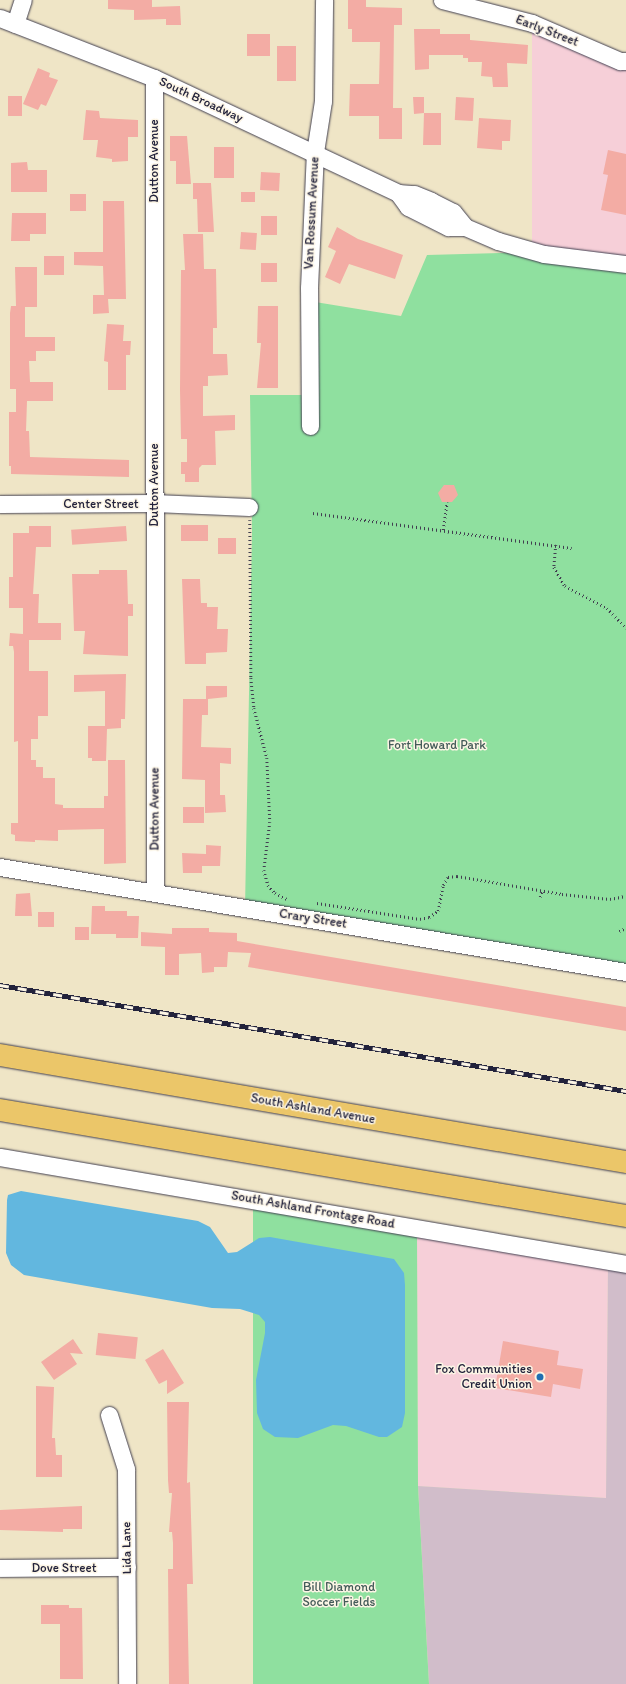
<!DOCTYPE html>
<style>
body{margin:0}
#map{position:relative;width:626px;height:1684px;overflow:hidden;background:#efe5c6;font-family:Itim,sans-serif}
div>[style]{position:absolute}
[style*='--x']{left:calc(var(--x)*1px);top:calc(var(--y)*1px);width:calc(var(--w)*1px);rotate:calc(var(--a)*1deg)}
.built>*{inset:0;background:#f6cfd8}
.industrial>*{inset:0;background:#d1bdca}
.green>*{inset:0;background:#8fe09f}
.water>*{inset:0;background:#62b7df}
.building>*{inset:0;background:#f3aca4;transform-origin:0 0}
.path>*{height:2.5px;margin-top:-1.25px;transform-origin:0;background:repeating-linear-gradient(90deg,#413f50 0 1px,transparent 0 4px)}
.roads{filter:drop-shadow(0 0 1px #413f50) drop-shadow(0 0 1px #413f50)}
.minor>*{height:17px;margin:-8.5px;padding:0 8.5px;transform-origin:8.5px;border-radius:8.5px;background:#fff}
.major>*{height:22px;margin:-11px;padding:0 11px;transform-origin:11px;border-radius:11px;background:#ebc669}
.rail>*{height:4.5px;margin-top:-2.25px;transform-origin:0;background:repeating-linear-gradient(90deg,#fcf5e5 0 9px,#22223b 0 18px);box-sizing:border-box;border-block:1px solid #22223b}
.dots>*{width:11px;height:11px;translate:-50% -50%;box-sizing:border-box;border:2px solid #fcf5e5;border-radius:50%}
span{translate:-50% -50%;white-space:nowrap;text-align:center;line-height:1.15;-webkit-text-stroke:3px #fcf5e5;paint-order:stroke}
.street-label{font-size:13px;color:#22223b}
.park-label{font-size:13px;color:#435b59}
.poi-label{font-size:13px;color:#22223b}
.right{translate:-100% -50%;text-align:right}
</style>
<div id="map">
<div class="built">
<i style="clip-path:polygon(532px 23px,626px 61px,626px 264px,532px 252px)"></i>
<i style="clip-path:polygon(417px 1228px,608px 1261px,606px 1498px,418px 1486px)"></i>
</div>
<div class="industrial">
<i style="clip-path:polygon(608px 1261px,626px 1264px,626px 1684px,429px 1684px,418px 1486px,606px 1498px)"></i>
</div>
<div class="green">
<i style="clip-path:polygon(532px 252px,626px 264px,626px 972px,245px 908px,252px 532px,250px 395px,309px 395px,309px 301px,401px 316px,427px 255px)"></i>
<i style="clip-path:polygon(253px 1200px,417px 1228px,418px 1486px,429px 1684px,253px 1684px)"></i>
</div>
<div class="water">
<i style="clip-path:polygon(21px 1191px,198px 1221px,210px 1227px,228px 1253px,237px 1252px,259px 1238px,270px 1237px,394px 1259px,404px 1273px,405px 1285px,405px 1413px,402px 1427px,387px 1437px,379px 1437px,346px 1426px,333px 1425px,298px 1438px,275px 1437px,263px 1429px,257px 1413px,256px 1380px,265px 1333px,265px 1322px,259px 1315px,240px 1309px,212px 1308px,24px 1275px,11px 1265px,6px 1253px,7px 1200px,8px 1195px)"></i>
</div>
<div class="building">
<i style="clip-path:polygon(108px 0,152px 0,152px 7px,180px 6px,181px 25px,166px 25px,166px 19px,134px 20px,134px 10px,108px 9px)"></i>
<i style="clip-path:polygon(348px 0,366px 0,366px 7px,402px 8px,402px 25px,394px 25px,393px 108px,402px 108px,402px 139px,379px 139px,379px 116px,349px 116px,350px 84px,379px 84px,380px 42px,352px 42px,352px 29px,348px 29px)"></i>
<i style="clip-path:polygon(414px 29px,440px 29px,440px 34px,470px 34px,470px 40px,528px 45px,527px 64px,507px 63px,508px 87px,493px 87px,492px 77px,481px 76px,482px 62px,468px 62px,468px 58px,463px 58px,463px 55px,429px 55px,429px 69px,415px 70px)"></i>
<i style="left:247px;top:34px;width:23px;height:22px"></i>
<i style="left:296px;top:46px;width:35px;height:19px;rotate:90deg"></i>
<i style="clip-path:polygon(38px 68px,50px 73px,49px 77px,58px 80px,46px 106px,41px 104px,38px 110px,23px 104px)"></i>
<i style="left:8px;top:96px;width:14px;height:20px"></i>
<i style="clip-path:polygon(413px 97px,424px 97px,424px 113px,441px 113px,441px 145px,423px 145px,424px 113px,414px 114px)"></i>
<i style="left:456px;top:97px;width:18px;height:23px;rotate:3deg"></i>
<i style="clip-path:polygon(86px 110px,99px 111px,100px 118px,138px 120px,138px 137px,128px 137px,128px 161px,112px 162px,112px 159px,96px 157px,98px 140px,83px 140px)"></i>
<i style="clip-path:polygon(479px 118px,511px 120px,510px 141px,502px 141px,502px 150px,477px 148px)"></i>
<i style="clip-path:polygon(170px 136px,187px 136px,191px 184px,176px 184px,176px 161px,170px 161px)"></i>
<i style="left:214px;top:147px;width:20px;height:31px"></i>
<i style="clip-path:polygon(608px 150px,626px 154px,626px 215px,601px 210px,608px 175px,603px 174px)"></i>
<i style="clip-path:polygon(27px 162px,28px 170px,47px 170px,47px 192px,11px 192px,11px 163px)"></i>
<i style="left:261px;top:172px;width:19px;height:18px;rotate:3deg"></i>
<i style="clip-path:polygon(193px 183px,211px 183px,214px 232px,198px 232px,197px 199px,193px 199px)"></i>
<i style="left:241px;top:192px;width:14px;height:10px"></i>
<i style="left:70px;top:194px;width:16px;height:17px"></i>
<i style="clip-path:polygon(103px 201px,124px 201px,126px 299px,108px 299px,109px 313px,93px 314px,93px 295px,104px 295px,103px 266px,74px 265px,74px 252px,103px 252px)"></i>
<i style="clip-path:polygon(12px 213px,46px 213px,46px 234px,30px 234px,30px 241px,11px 241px)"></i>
<i style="left:277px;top:216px;width:19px;height:16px;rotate:90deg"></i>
<i style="clip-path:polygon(337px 227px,358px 239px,403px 255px,395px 279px,349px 264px,340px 284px,325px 277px,336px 251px,328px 247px)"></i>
<i style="left:241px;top:232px;width:16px;height:17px;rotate:4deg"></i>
<i style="clip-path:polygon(183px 234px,203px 234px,204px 269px,216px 269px,217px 328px,213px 328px,213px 354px,227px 354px,228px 375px,208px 376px,208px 386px,203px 386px,203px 416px,235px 415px,235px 430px,215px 431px,216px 465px,202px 465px,199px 468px,199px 482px,185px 482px,185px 474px,181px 474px,181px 462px,187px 462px,187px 439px,181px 439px,180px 390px,181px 270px,185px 270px)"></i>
<i style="left:44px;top:256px;width:20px;height:19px"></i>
<i style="left:261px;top:263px;width:16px;height:19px"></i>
<i style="clip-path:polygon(15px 267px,37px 267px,37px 307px,25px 307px,25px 337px,55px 337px,55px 351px,36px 351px,36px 361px,29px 361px,30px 382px,53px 382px,53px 401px,27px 401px,26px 431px,29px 431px,30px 457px,129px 460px,129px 477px,11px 474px,11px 466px,9px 466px,9px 412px,16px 412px,16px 389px,10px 389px,10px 313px,11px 306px,16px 306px)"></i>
<i style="clip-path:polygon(258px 306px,278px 306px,278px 388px,257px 388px,261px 343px,257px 343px)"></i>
<i style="clip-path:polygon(107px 324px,124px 325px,123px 341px,131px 341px,130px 355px,126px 355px,126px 390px,108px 390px,108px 362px,104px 361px)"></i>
<i style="clip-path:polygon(444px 485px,454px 485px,458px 495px,452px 502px,442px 502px,438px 493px)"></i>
<i style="left:208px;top:525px;width:16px;height:27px;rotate:90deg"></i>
<i style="clip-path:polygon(29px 526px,51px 526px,51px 547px,36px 547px,33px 594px,39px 594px,38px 623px,61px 623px,61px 640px,29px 640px,29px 671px,48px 671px,48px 716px,38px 716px,38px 739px,31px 739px,31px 760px,36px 760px,36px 767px,43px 767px,43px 778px,55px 778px,55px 804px,63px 805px,63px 808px,104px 808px,104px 796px,108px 796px,108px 760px,125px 760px,126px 863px,104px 864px,104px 829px,58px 830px,58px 841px,35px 840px,35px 842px,15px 841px,15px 835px,11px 834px,11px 823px,18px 823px,18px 741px,14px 742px,14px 652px,13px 646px,9px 646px,10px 633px,23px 634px,23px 608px,9px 608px,9px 577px,13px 577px,13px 533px,29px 533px)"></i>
<i style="left:126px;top:526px;width:15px;height:55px;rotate:86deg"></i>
<i style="left:236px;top:538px;width:16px;height:18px;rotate:90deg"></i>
<i style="clip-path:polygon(99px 570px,127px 570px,128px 604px,133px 604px,133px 616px,128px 616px,128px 656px,83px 654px,85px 631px,74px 631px,72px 574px,99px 574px)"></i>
<i style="clip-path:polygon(182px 579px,200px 579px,201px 603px,207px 603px,207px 607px,218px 607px,217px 629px,228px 629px,227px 652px,206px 653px,206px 664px,185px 664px)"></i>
<i style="clip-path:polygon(126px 674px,125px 719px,121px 719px,121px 728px,107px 729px,106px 761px,92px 761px,92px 758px,88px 758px,88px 726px,105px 726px,105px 691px,74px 692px,74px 675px)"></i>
<i style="clip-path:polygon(206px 686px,227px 686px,227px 697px,208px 699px,208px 715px,202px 715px,201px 747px,231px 748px,231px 764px,220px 763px,220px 795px,225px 795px,226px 812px,205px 813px,205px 780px,182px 779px,183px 699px,206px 699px)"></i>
<i style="left:183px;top:807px;width:21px;height:16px"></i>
<i style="clip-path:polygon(206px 845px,221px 846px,220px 866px,202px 866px,202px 873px,183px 873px,182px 853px,206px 854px)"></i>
<i style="clip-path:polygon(30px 893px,32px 916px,15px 916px,16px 894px)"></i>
<i style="clip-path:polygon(92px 906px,105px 906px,105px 911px,127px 911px,127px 916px,139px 916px,138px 938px,116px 938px,116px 934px,91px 934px)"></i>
<i style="left:38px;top:912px;width:16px;height:15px"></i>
<i style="left:75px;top:927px;width:14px;height:13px"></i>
<i style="clip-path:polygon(172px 928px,209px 928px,209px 932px,237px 933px,237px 941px,626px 1007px,626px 1031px,248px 967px,251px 953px,228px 952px,227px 967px,214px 967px,214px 972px,202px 973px,201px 953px,179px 954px,179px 975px,165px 975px,165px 947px,141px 946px,141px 932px,172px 934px)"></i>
<i style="left:98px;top:1333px;width:40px;height:22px;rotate:6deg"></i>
<i style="clip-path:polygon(73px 1339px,83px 1354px,70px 1353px,77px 1364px,54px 1380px,41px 1362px)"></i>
<i style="clip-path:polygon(503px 1341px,559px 1351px,557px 1365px,583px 1369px,580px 1389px,553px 1384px,551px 1397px,495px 1388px)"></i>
<i style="clip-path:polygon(163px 1349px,184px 1383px,167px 1394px,167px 1380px,159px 1384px,145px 1360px)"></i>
<i style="clip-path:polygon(36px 1386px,54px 1387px,52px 1438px,55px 1438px,56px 1455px,62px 1455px,62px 1477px,36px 1477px)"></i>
<i style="clip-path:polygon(167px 1402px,189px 1402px,187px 1483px,190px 1482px,193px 1584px,187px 1584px,189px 1684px,169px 1684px,168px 1569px,173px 1569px,173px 1543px,172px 1532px,169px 1532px,172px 1493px,169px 1493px,168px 1480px)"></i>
<i style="clip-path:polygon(82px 1506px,82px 1529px,63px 1529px,63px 1532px,0 1530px,0 1510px)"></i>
<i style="clip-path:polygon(41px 1605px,69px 1605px,69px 1608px,82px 1608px,83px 1679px,60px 1679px,60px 1624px,41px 1624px)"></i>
</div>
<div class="path">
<i style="--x:313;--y:513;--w:261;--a:7.7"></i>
<i style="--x:250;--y:520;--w:158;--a:89.6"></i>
<i style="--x:251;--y:678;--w:30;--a:84"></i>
<i style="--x:254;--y:708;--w:52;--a:75.4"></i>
<i style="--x:267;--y:758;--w:64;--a:87.3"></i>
<i style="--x:270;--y:822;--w:48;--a:97.1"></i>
<i style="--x:264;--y:870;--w:16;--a:75"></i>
<i style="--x:268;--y:885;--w:11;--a:49"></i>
<i style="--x:275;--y:893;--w:13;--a:27"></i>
<i style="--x:443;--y:530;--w:28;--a:-82"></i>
<i style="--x:556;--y:545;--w:22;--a:95"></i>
<i style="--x:554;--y:567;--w:22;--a:60"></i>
<i style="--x:565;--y:586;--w:47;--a:27.6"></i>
<i style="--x:607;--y:608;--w:28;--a:46"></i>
<i style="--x:540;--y:897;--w:6;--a:-72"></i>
<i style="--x:317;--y:903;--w:104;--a:8.8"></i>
<i style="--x:420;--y:919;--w:9;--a:-13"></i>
<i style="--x:429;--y:917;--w:11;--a:-34"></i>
<i style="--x:438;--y:911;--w:26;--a:-79"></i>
<i style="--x:443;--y:885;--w:9;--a:-58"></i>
<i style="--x:448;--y:877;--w:9;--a:-6"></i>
<i style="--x:457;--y:876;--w:107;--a:9.7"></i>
<i style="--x:562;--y:894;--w:48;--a:5.9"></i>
<i style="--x:610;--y:899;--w:16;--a:-11"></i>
<i style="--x:619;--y:931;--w:8;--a:-23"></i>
</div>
<div class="roads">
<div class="minor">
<i style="--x:442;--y:0;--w:93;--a:14.3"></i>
<i style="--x:532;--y:23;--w:96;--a:23.4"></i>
<i style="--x:620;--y:61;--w:6;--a:0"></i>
<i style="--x:0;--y:18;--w:165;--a:21.3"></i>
<i style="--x:154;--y:78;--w:270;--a:25.2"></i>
<i style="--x:398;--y:193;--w:16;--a:4"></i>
<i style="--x:414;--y:194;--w:18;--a:22"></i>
<i style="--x:431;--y:201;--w:25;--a:27"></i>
<i style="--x:453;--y:212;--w:19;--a:51"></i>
<i style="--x:15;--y:24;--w:25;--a:-72"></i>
<i style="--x:154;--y:78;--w:814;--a:89.93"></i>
<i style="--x:398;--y:193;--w:17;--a:54"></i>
<i style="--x:408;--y:207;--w:45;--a:26.6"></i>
<i style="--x:448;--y:227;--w:17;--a:0"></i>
<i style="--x:465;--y:227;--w:36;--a:23"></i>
<i style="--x:498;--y:241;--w:48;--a:15.8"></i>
<i style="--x:544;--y:254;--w:83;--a:7"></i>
<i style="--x:310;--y:426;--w:138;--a:-90.4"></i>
<i style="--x:309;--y:288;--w:136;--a:-87.5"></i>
<i style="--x:315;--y:152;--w:52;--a:-81.1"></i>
<i style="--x:323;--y:101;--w:101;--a:-89.4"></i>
<i style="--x:0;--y:504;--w:154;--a:-0.4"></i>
<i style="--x:154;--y:503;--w:95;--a:2.4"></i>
<i style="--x:0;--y:867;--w:635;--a:9.52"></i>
<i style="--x:0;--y:1157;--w:635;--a:9.7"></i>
<i style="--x:109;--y:1415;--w:57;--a:72.5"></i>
<i style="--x:126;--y:1469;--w:215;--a:89.7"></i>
<i style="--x:0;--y:1568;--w:127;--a:-0.5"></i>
</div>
<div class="major">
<i style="--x:0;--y:1055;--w:635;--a:9.7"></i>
<i style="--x:0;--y:1110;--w:635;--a:9.61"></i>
</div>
</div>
<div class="rail">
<i style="--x:0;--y:985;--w:635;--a:9.61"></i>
</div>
<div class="dots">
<i style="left:540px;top:1377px;background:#1f6fb2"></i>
</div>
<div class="street-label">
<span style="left:547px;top:31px;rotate:21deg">Early Street</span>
<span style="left:201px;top:100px;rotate:25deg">South Broadway</span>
<span style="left:154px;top:161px;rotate:-90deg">Dutton Avenue</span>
<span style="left:312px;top:213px;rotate:-87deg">Van Rossum Avenue</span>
<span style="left:154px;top:485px;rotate:-90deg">Dutton Avenue</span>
<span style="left:101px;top:504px">Center Street</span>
<span style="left:155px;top:809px;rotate:-90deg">Dutton Avenue</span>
<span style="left:313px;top:919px;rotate:9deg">Crary Street</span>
<span style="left:313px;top:1109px;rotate:10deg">South Ashland Avenue</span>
<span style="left:313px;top:1210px;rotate:10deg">South Ashland Frontage Road</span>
<span style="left:127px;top:1548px;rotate:-91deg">Lida Lane</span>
<span style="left:64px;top:1568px">Dove Street</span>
</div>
<div class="park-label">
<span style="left:437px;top:745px">Fort Howard Park</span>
<span style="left:339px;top:1595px">Bill Diamond<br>Soccer Fields</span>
</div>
<div class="poi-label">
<span class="right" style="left:532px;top:1377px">Fox Communities<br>Credit Union</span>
</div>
</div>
